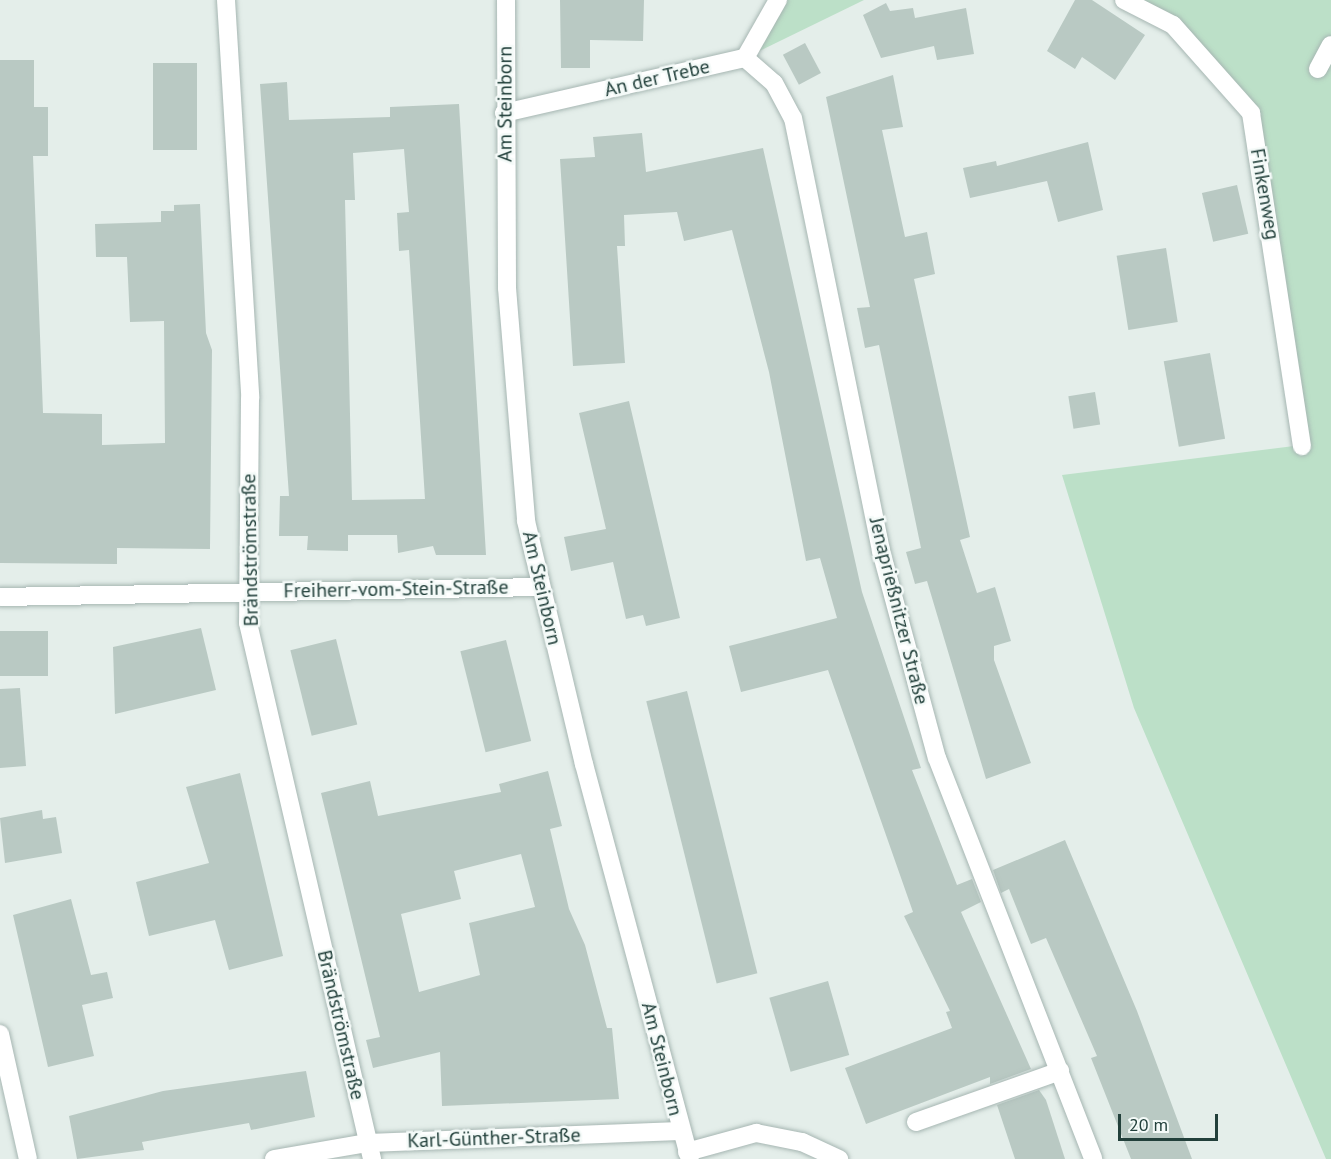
<!DOCTYPE html>
<meta charset="utf-8">
<style>
body{margin:0}
#map{position:relative;width:1331px;height:1159px;overflow:hidden;background:#e4eeea;font-family:"PT Sans",sans-serif}
div>[style]{position:absolute}
[style*='--x']{left:calc(var(--x)*1px);top:calc(var(--y)*1px);width:calc(var(--w)*1px);rotate:calc(var(--a)*1deg)}
.green>*{inset:0;background:#bce0c8}
.building>*{inset:0;background:#b9c9c3;transform-origin:0 0}
.roads{filter:drop-shadow(0 0 2px #a6b6b2) drop-shadow(0 0 2px #a6b6b2)}
.minor>*{height:18px;margin:-9px;padding:0 9px;transform-origin:9px;border-radius:9px;background:#fff}
span{translate:-50% -50%;white-space:nowrap;text-align:center;line-height:1.15;-webkit-text-stroke:5px #f4faf8;paint-order:stroke}
.street-label{font-size:20px;color:#22403b}
.scale{position:absolute;left:1118px;top:1114px;width:100px;height:27px;box-sizing:border-box;border:3px solid #22403b;border-top:0;padding-left:8px;font-size:18px;line-height:21px;white-space:nowrap;color:#22403b;-webkit-text-stroke:4px #f4faf8;paint-order:stroke}
</style>
<div id="map">
<div class="green">
<i style="clip-path:polygon(778px 0,864px 0,745px 58px)"></i>
<i style="clip-path:polygon(1124px 0,1331px 0,1331px 1159px,1326px 1159px,1134px 708px,1062px 475px,1302px 445px,1251px 113px,1173px 25px)"></i>
</div>
<div class="building">
<i style="clip-path:polygon(560px 0,644px 0,643px 41px,590px 40px,590px 68px,561px 68px)"></i>
<i style="clip-path:polygon(1075px 0,1092px 0,1145px 35px,1115px 80px,1082px 57px,1075px 69px,1047px 51px)"></i>
<i style="clip-path:polygon(886px 3px,890px 11px,913px 8px,915px 18px,966px 8px,974px 54px,937px 60px,934px 46px,881px 58px,863px 15px)"></i>
<i style="left:805px;top:43px;width:34px;height:25px;rotate:62deg"></i>
<i style="clip-path:polygon(0 60px,34px 60px,34px 107px,48px 107px,48px 156px,33px 156px,43px 413px,102px 414px,102px 445px,165px 443px,164px 321px,130px 322px,127px 257px,96px 257px,95px 224px,161px 222px,161px 211px,174px 211px,174px 205px,200px 204px,206px 333px,212px 350px,210px 549px,117px 548px,117px 564px,0 563px)"></i>
<i style="left:197px;top:63px;width:87px;height:44px;rotate:90deg"></i>
<i style="clip-path:polygon(893px 75px,903px 127px,882px 130px,905px 237px,927px 232px,935px 274px,914px 279px,970px 537px,960px 540px,977px 593px,995px 587px,1011px 641px,994px 646px,994px 660px,1031px 763px,986px 779px,927px 581px,915px 584px,906px 552px,921px 548px,879px 345px,865px 348px,857px 308px,870px 307px,826px 97px)"></i>
<i style="clip-path:polygon(evenodd,287px 82px,289px 120px,390px 117px,390px 107px,459px 104px,486px 555px,436px 555px,433px 546px,398px 553px,397px 535px,348px 535px,348px 551px,307px 550px,308px 536px,279px 536px,280px 496px,289px 496px,260px 84px,287px 82px,404px 149px,409px 212px,397px 213px,399px 251px,409px 250px,425px 499px,352px 500px,345px 200px,355px 200px,353px 153px,404px 149px)"></i>
<i style="clip-path:polygon(642px 133px,646px 172px,763px 148px,862px 592px,921px 768px,912px 770px,957px 885px,972px 879px,981px 902px,961px 912px,1031px 1069px,990px 1084px,990px 1077px,866px 1124px,845px 1068px,952px 1028px,946px 1012px,950px 1011px,904px 916px,913px 912px,828px 670px,741px 692px,729px 646px,837px 618px,820px 558px,806px 561px,769px 372px,732px 230px,684px 241px,677px 212px,624px 215px,625px 246px,617px 246px,625px 363px,573px 366px,560px 159px,595px 157px,593px 137px)"></i>
<i style="clip-path:polygon(1088px 142px,1103px 210px,1058px 222px,1047px 181px,970px 198px,963px 168px,996px 161px,997px 166px)"></i>
<i style="left:1237px;top:185px;width:50px;height:36px;rotate:77deg"></i>
<i style="left:1166px;top:248px;width:75px;height:50px;rotate:81deg"></i>
<i style="left:1210px;top:353px;width:87px;height:47px;rotate:80deg"></i>
<i style="left:1095px;top:392px;width:33px;height:27px;rotate:81deg"></i>
<i style="clip-path:polygon(629px 401px,680px 618px,646px 626px,643px 615px,626px 619px,613px 562px,571px 571px,564px 537px,606px 529px,579px 413px)"></i>
<i style="clip-path:polygon(201px 628px,216px 690px,115px 714px,113px 647px)"></i>
<i style="left:48px;top:631px;width:45px;height:48px;rotate:90deg"></i>
<i style="left:336px;top:639px;width:88px;height:47px;rotate:76deg"></i>
<i style="left:506px;top:640px;width:104px;height:47px;rotate:76deg"></i>
<i style="clip-path:polygon(20px 688px,26px 766px,0 768px,0 689px)"></i>
<i style="left:687px;top:691px;width:291px;height:42px;rotate:76deg"></i>
<i style="clip-path:polygon(evenodd,548px 771px,562px 826px,550px 829px,569px 909px,585px 945px,607px 1028px,612px 1028px,619px 1099px,442px 1106px,440px 1052px,373px 1068px,366px 1040px,380px 1037px,321px 793px,370px 781px,378px 816px,501px 792px,499px 784px,548px 771px,521px 854px,535px 907px,469px 923px,480px 975px,419px 992px,401px 914px,461px 899px,454px 871px,521px 854px)"></i>
<i style="clip-path:polygon(240px 773px,283px 956px,229px 970px,215px 920px,149px 936px,136px 882px,209px 863px,186px 787px)"></i>
<i style="clip-path:polygon(42px 810px,43px 819px,56px 817px,62px 853px,5px 863px,0 818px)"></i>
<i style="clip-path:polygon(1065px 840px,1137px 1011px,1192px 1159px,1131px 1159px,1091px 1058px,1097px 1056px,1046px 938px,1031px 944px,1009px 889px,1001px 893px,993px 870px)"></i>
<i style="clip-path:polygon(71px 899px,91px 975px,107px 972px,113px 998px,82px 1005px,94px 1056px,48px 1067px,13px 915px)"></i>
<i style="left:828px;top:981px;width:77px;height:61px;rotate:74deg"></i>
<i style="clip-path:polygon(306px 1071px,315px 1117px,251px 1130px,249px 1123px,142px 1142px,144px 1150px,77px 1159px,69px 1116px,163px 1091px)"></i>
<i style="clip-path:polygon(1039px 1090px,1046px 1100px,1065px 1159px,1015px 1159px,997px 1105px)"></i>
</div>
<div class="roads">
<div class="minor">
<i style="--x:226;--y:0;--w:399;--a:86.5"></i>
<i style="--x:250;--y:398;--w:225;--a:90.5"></i>
<i style="--x:248;--y:623;--w:550;--a:76.97"></i>
<i style="--x:506;--y:0;--w:288;--a:89.8"></i>
<i style="--x:507;--y:288;--w:234;--a:85.3"></i>
<i style="--x:526;--y:521;--w:250;--a:76.6"></i>
<i style="--x:584;--y:764;--w:409;--a:75"></i>
<i style="--x:1124;--y:0;--w:55;--a:27"></i>
<i style="--x:1173;--y:25;--w:118;--a:48.4"></i>
<i style="--x:1251;--y:113;--w:337;--a:81.3"></i>
<i style="--x:745;--y:58;--w:38;--a:41"></i>
<i style="--x:774;--y:83;--w:40;--a:62"></i>
<i style="--x:793;--y:118;--w:442;--a:78.5"></i>
<i style="--x:881;--y:551;--w:214;--a:74.9"></i>
<i style="--x:937;--y:758;--w:430;--a:68.7"></i>
<i style="--x:1318;--y:69;--w:27;--a:-62"></i>
<i style="--x:504;--y:113;--w:247;--a:-12.9"></i>
<i style="--x:745;--y:58;--w:67;--a:-60.4"></i>
<i style="--x:0;--y:597;--w:541;--a:-1.06"></i>
<i style="--x:0;--y:1034;--w:128;--a:77.4"></i>
<i style="--x:916;--y:1122;--w:153;--a:-19.5"></i>
<i style="--x:687;--y:1152;--w:72;--a:-15.4"></i>
<i style="--x:756;--y:1133;--w:47;--a:11.1"></i>
<i style="--x:802;--y:1142;--w:41;--a:24.7"></i>
<i style="--x:274;--y:1159;--w:95;--a:-9.7"></i>
<i style="--x:368;--y:1143;--w:312;--a:-2.2"></i>
</div>
</div>
<div class="street-label">
<span style="left:657px;top:78px;rotate:-13deg">An der Trebe</span>
<span style="left:505px;top:104px;rotate:-90deg">Am Steinborn</span>
<span style="left:1265px;top:194px;rotate:80deg">Finkenweg</span>
<span style="left:250px;top:550px;rotate:-91deg">Brändströmstraße</span>
<span style="left:542px;top:588px;rotate:77deg">Am Steinborn</span>
<span style="left:396px;top:589px;rotate:-1deg">Freiherr-vom-Stein-Straße</span>
<span style="left:899px;top:611px;rotate:76deg">Jenaprießnitzer Straße</span>
<span style="left:341px;top:1025px;rotate:77deg">Brändströmstraße</span>
<span style="left:662px;top:1059px;rotate:76deg">Am Steinborn</span>
<span style="left:494px;top:1138px;rotate:-2deg">Karl-Günther-Straße</span>
</div>
<div class="scale">20 m</div>
</div>
